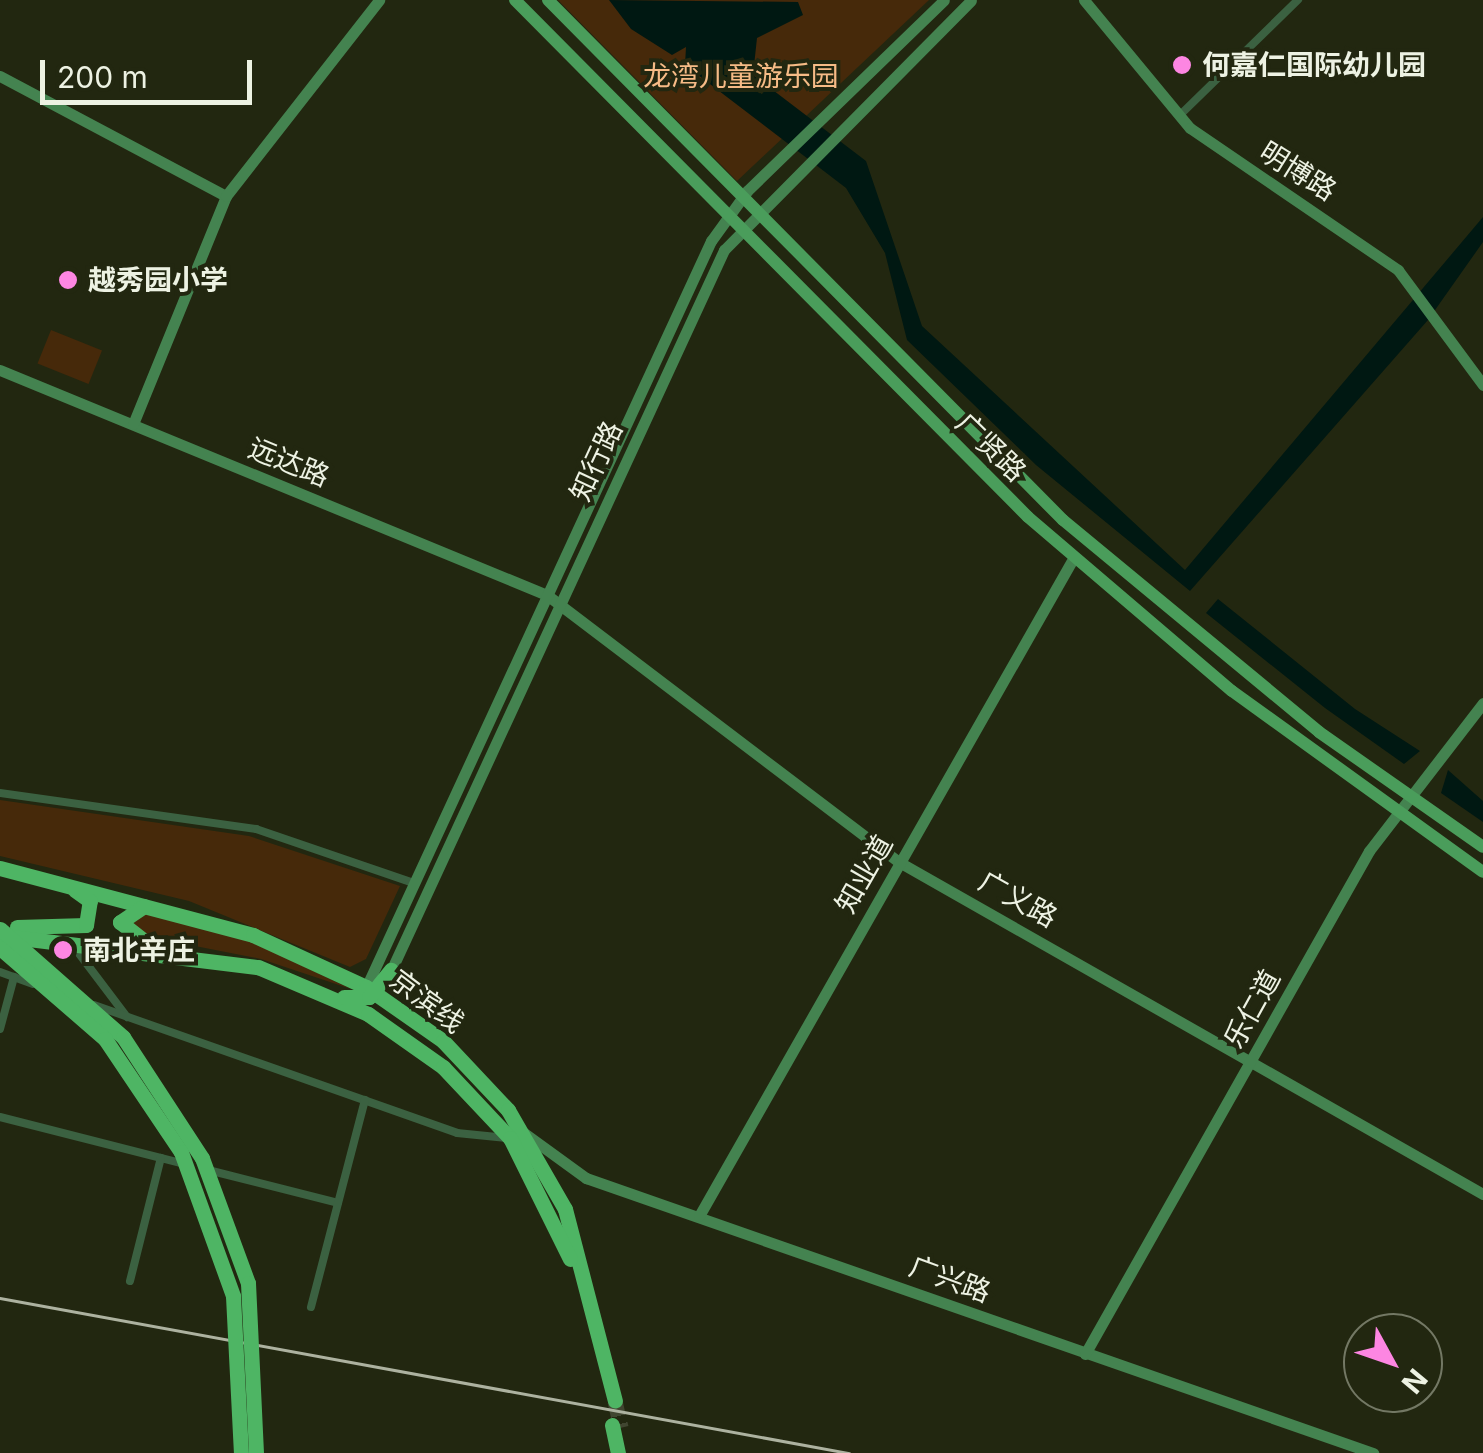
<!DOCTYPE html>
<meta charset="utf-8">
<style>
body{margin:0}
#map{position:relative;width:1483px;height:1453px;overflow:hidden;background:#222710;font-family:Inter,"Noto Sans SC",sans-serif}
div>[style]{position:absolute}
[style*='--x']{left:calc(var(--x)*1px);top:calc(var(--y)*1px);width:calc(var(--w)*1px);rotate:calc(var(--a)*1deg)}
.green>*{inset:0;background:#46290a;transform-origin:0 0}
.water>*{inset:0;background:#001812}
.highway-tunnel>*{height:15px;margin-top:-7.5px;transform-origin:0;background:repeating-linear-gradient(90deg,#404530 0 15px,transparent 0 23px)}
.street>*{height:8px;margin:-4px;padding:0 4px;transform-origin:4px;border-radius:4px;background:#3b6141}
.secondary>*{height:11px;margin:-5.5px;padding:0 5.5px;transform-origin:5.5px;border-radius:5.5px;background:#448350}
.primary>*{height:12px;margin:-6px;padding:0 6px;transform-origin:6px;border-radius:6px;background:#4a9d5b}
.highway>*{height:15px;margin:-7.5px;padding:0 7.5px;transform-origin:7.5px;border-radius:7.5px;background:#4eb564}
.rail>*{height:2.5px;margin:-1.25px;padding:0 1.25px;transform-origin:1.25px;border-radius:1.25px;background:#adb2a0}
.highway-bridge>*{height:15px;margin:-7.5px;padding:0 7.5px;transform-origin:7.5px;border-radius:7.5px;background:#4eb564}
.dots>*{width:28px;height:28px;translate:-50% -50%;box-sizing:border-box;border:5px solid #222710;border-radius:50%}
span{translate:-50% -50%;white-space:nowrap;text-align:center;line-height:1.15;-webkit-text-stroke:8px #222710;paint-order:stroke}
.poi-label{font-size:28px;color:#edf2e3;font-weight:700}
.left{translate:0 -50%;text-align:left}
.park-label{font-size:28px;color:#f6bb86}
.street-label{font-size:28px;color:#edf2e3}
.north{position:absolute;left:1343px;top:1313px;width:100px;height:100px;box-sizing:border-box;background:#222710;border:2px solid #737864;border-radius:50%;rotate:130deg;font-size:28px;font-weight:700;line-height:40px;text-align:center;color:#edf2e3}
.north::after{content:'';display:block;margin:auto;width:35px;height:45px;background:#fd86e2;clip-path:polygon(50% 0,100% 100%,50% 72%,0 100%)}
.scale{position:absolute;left:40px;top:60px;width:212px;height:45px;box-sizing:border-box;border:5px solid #edf2e3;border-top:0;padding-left:12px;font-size:30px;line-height:35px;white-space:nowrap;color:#edf2e3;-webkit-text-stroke:8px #222710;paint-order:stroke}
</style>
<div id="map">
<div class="green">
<i style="clip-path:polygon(558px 0,929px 0,737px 181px)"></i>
<i style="left:51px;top:330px;width:55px;height:36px;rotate:22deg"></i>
<i style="clip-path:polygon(0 800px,249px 836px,400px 886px,366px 959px,350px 967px,189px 901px,0 856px)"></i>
<i style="clip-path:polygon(135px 910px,242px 937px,351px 989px,261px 959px,134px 934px,126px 918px)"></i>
</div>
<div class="water">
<i style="clip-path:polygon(609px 0,798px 2px,803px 15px,757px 38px,753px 75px,866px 161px,922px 326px,1185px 570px,1483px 217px,1483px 242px,1428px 320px,1190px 591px,1036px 465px,907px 340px,885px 253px,846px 188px,685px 65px,686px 47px,672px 55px,631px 29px)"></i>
<i style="clip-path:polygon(1218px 599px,1355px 709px,1420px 751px,1404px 764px,1325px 708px,1206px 613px)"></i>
<i style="clip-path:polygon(1448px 770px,1483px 801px,1483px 822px,1441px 793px)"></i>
</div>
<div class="highway-tunnel">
<i style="--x:615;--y:1401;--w:27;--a:77"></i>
</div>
<div class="street">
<i style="--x:1180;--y:115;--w:165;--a:-44.3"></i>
<i style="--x:0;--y:793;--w:259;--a:8"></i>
<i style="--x:256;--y:829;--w:167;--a:18.9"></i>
<i style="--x:71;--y:943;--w:93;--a:52.9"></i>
<i style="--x:0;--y:972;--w:35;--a:20"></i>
<i style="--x:94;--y:1005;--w:385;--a:19.4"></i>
<i style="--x:457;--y:1133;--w:50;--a:5.7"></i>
<i style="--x:0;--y:1029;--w:54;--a:-74.9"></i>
<i style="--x:0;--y:1117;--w:191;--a:14.3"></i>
<i style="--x:208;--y:1170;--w:134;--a:14.2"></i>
<i style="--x:130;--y:1281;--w:127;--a:-75.9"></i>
<i style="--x:311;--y:1307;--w:214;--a:-75.4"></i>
</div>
<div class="secondary">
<i style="--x:1084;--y:0;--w:166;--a:50.4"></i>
<i style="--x:1190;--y:128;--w:252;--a:34.3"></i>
<i style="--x:1398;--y:270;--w:143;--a:53.5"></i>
<i style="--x:0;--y:76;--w:256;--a:28"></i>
<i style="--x:0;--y:370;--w:591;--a:22.36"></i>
<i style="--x:547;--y:595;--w:442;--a:37.2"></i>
<i style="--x:899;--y:862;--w:672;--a:29.62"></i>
<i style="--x:133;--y:424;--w:246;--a:-67.8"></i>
<i style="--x:226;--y:196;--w:249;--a:-52"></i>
<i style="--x:389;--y:975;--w:799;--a:-65.2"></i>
<i style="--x:724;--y:250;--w:351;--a:-45.3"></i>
<i style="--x:363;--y:994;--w:830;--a:-65.2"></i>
<i style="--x:711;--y:241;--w:62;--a:-54.2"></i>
<i style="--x:747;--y:191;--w:274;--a:-44.1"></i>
<i style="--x:524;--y:1133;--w:77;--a:36"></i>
<i style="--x:586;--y:1178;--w:834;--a:19.26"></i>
<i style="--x:699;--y:1216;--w:758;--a:-60.36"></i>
<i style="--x:1085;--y:1354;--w:578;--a:-60.55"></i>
<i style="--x:1369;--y:851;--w:187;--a:-52.4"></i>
</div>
<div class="primary">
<i style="--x:515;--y:0;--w:728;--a:45.22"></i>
<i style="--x:1028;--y:517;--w:268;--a:40.5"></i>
<i style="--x:1232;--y:691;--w:309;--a:35.8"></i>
<i style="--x:548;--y:0;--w:732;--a:45.28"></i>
<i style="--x:1063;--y:520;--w:332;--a:39.6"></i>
<i style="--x:1319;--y:732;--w:200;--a:35"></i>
</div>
<div class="highway">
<i style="--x:0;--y:868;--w:262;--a:14.8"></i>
<i style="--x:253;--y:935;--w:124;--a:24.7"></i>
<i style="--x:366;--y:987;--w:94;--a:35"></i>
<i style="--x:443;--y:1041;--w:95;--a:46.7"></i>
<i style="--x:508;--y:1110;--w:114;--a:60.1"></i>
<i style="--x:565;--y:1209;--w:198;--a:75.4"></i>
<i style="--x:144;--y:906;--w:29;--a:146"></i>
<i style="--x:120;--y:922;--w:36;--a:38"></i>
<i style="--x:17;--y:927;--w:69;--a:-1.7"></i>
<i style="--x:86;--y:925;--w:24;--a:-81"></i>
<i style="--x:90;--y:901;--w:19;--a:-144"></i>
<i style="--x:4;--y:936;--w:256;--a:7"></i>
<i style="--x:258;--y:967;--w:120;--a:23.1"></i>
<i style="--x:368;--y:1014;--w:92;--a:35.2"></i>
<i style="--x:443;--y:1067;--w:98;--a:46.7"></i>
<i style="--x:510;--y:1138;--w:135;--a:63.6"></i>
<i style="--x:344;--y:997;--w:25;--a:0"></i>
<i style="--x:369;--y:997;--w:35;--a:-51"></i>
<i style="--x:612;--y:1425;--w:29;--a:78"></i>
</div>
<div class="rail">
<i style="--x:0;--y:1298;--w:863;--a:10.35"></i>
</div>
<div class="highway-bridge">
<i style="--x:0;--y:929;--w:164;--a:41.3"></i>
<i style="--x:123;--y:1037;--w:145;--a:56.9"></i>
<i style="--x:202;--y:1158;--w:133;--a:69.8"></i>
<i style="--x:248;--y:1283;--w:170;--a:87.3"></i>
<i style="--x:0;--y:948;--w:139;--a:40.9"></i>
<i style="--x:105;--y:1039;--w:136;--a:56.1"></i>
<i style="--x:181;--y:1152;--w:153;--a:70.1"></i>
<i style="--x:233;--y:1296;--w:157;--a:87.1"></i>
</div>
<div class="dots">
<i style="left:1182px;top:65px;background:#fd86e2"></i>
<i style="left:68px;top:280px;background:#fd86e2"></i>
<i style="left:63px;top:950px;background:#fd86e2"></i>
</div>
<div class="poi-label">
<span class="left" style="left:1202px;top:65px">何嘉仁国际幼儿园</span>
<span class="left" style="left:88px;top:280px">越秀园小学</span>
<span class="left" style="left:83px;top:950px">南北辛庄</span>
</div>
<div class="park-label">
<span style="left:741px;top:76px">龙湾儿童游乐园</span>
</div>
<div class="street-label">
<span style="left:1298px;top:171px;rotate:32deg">明博路</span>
<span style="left:991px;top:447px;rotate:44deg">广贤路</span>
<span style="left:596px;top:461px;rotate:-65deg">知行路</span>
<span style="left:289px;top:462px;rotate:22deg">远达路</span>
<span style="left:864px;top:874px;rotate:-60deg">知业道</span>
<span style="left:1018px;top:899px;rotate:29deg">广义路</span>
<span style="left:427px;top:1001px;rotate:37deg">京滨线</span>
<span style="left:1252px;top:1009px;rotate:-61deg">乐仁道</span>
<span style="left:950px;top:1279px;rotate:20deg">广兴路</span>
</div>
<div class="north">N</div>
<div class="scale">200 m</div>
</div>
